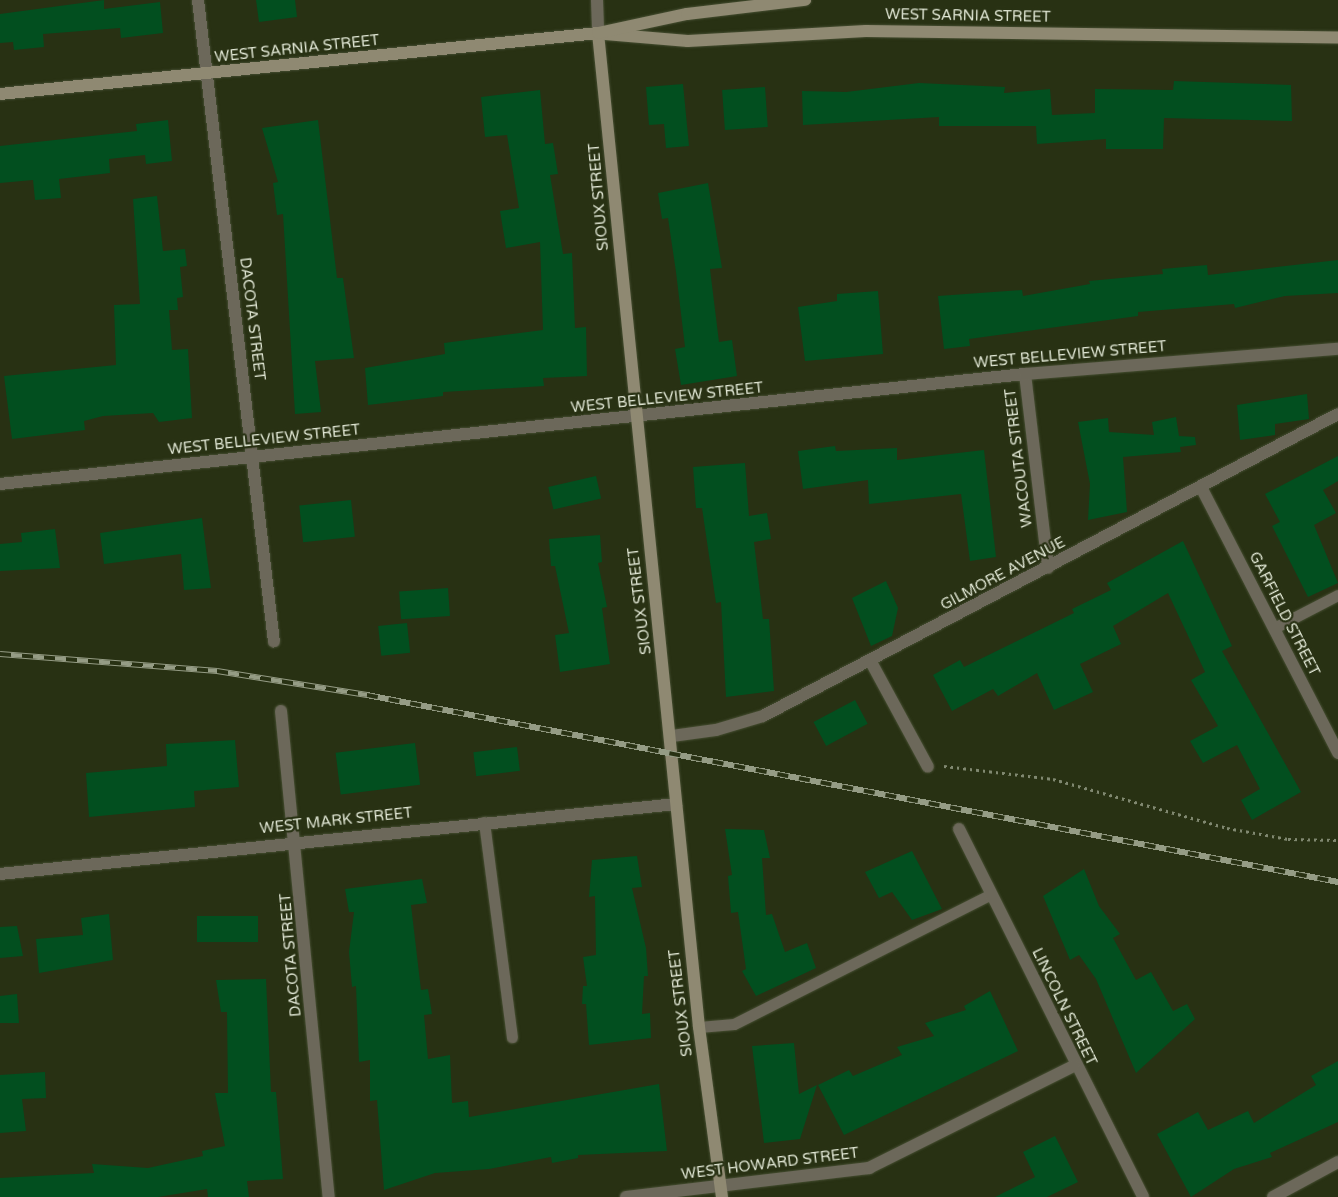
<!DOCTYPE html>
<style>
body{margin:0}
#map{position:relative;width:1338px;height:1197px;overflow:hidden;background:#283113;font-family:"Varela Round",sans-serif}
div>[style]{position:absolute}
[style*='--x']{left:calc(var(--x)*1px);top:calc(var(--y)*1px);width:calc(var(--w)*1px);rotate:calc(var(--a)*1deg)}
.building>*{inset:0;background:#024f1f;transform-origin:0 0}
.path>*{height:3px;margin-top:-1.5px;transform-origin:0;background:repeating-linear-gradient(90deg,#808870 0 2.5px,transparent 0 6.5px)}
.roads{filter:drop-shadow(0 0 1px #464e32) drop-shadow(0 0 1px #464e32)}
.lane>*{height:11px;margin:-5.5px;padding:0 5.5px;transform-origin:5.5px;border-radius:5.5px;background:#6c685a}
.street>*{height:12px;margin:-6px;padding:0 6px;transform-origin:6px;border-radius:6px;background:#6c685a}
.secondary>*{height:12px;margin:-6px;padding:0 6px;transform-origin:6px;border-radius:6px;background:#8f8972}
.rail>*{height:5.5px;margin-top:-2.75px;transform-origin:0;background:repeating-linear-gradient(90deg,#283113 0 11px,#959c85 0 22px);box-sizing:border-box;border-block:1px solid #959c85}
span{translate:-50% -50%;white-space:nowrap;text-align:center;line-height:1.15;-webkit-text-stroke:4.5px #283113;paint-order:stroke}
.street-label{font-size:15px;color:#e2e8d6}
</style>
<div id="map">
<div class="building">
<i style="clip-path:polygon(104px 0,104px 9px,160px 2px,163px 33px,121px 38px,120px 28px,43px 34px,44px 47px,14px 50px,13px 42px,0 43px,0 14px)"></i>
<i style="clip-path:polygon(256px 0,295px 0,297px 17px,259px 22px)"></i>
<i style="clip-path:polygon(1174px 81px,1291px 85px,1292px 121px,1164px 118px,1163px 149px,1106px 149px,1106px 139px,1037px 144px,1036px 126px,939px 126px,939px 117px,803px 125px,802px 91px,846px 92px,919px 83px,1005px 87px,1004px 93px,1050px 89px,1052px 115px,1095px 113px,1095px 89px,1173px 90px)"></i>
<i style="clip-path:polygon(683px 84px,689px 146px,666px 148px,664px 124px,649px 125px,646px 87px)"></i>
<i style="left:765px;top:87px;width:40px;height:43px;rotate:86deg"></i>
<i style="clip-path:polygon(540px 90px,545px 144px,553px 143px,558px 174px,550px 175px,563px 254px,572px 253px,575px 328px,586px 327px,587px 376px,543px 378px,544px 386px,443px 392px,443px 396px,368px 405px,365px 368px,445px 354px,444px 343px,543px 330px,540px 242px,506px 248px,500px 211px,519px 208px,507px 135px,485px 137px,481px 97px)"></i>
<i style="clip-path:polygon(168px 120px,172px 161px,146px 164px,145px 155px,109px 159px,110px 173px,59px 179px,61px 198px,35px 200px,33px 180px,0 183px,0 146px,137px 131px,136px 124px)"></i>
<i style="clip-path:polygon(318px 120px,337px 278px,343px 278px,354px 358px,315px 361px,321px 412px,295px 414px,283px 214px,277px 215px,273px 183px,278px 182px,262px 128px)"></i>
<i style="clip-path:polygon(708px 183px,722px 268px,710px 269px,719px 342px,732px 340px,737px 376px,681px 385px,675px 349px,685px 347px,676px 272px,668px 218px,662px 219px,658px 193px)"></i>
<i style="clip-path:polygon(157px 196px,163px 251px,185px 249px,187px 266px,180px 267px,183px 297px,177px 298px,178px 310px,169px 310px,172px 350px,188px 349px,192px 418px,159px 422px,153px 413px,103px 416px,84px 421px,85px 430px,12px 439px,4px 376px,116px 365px,114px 305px,140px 304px,133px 199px)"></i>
<i style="clip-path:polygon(1338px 260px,1338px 293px,1285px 296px,1235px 308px,1234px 304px,1138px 312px,1138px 316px,969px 339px,970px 346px,944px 349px,938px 296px,1022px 290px,1023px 296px,1090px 284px,1089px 281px,1163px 274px,1162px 269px,1207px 265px,1208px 275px)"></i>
<i style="clip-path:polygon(878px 291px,883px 354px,805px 361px,798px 307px,837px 301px,837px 294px)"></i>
<i style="clip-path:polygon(1307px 394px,1309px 419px,1275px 424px,1275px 435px,1240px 440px,1237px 405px)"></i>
<i style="clip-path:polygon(1176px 417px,1179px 436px,1195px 437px,1196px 445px,1180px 447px,1181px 452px,1123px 457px,1127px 512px,1088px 520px,1090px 484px,1078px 422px,1108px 418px,1109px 432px,1154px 435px,1152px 422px)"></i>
<i style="clip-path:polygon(835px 446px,836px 451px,897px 448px,897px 460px,984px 450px,996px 557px,970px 561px,961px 494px,869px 504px,868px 480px,803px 489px,798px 451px)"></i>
<i style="clip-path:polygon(1338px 456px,1338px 481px,1323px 490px,1336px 513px,1314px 525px,1338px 583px,1308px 597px,1272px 526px,1280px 522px,1265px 494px)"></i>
<i style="clip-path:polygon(745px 463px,749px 516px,767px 513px,771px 539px,754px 542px,763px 619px,769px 619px,774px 691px,726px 697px,721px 602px,716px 603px,702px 508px,696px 508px,693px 467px)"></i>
<i style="left:596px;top:476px;width:23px;height:49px;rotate:77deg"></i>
<i style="left:351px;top:500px;width:37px;height:52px;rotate:84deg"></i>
<i style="clip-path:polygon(202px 518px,211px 588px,184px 590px,181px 554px,104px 564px,100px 533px)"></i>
<i style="clip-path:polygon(55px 529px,60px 568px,0 571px,0 544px,22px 542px,21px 533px)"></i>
<i style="clip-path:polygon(600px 535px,602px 562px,598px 563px,607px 607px,602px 608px,610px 664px,560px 672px,555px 635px,569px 633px,555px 566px,551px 566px,549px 539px)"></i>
<i style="clip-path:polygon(1183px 541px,1232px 646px,1222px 651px,1301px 792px,1252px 820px,1241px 800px,1260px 789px,1237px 745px,1203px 763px,1190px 741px,1218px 726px,1191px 680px,1205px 672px,1168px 593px,1113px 626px,1121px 644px,1080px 664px,1093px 692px,1054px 710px,1037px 673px,998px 696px,993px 689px,952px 711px,933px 675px,960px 660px,964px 667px,1074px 613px,1072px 609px,1111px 590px,1107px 583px)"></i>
<i style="clip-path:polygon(886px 581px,898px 608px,892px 636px,871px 646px,852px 598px)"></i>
<i style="left:448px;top:588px;width:28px;height:49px;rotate:86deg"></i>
<i style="left:407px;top:623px;width:30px;height:29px;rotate:84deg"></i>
<i style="left:855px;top:700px;width:27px;height:47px;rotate:62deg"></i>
<i style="clip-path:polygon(235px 740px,239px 787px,194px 791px,195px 807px,89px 817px,86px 773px,167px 766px,166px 744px)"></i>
<i style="left:415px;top:743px;width:42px;height:80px;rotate:83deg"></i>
<i style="left:517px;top:747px;width:24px;height:44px;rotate:83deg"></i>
<i style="clip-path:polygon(725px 829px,764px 830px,770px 858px,762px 858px,766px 915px,772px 914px,785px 952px,807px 943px,816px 968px,756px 996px,742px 971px,746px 969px,738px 912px,731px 913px,728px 876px,732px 875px)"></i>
<i style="clip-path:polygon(912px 851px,942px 909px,912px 920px,892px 892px,879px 898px,865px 872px)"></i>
<i style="clip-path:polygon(637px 856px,642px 887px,632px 888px,646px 948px,648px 976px,644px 976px,642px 1014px,650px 1013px,651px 1038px,589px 1045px,586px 1004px,582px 1004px,583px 986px,587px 986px,583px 957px,596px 955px,595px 896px,589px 897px,592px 860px)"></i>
<i style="clip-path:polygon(1084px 869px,1099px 906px,1120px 934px,1113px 938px,1136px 980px,1151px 972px,1173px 1011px,1187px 1004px,1195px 1019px,1136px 1073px,1096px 979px,1079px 955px,1070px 960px,1043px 896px)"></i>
<i style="clip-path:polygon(422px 879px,427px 903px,411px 905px,421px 990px,428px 989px,432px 1014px,424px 1015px,428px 1059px,450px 1055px,452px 1103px,468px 1101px,469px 1117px,659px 1084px,667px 1151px,578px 1155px,578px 1158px,552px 1163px,551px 1157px,489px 1169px,435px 1173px,384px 1190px,377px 1100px,370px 1101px,370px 1060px,359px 1062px,356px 986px,352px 987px,349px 952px,354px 912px,349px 912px,345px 889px)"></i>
<i style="clip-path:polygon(109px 914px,113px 960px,39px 973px,36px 939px,83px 935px,81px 918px)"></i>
<i style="left:197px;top:916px;width:61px;height:26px"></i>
<i style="clip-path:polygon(17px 926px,23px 956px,0 958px,0 927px)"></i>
<i style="clip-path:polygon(266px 979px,271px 1092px,276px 1092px,283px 1179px,247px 1181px,249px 1197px,208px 1197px,207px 1189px,158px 1197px,0 1197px,0 1178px,94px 1173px,92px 1164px,148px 1168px,203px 1156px,202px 1151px,225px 1146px,215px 1093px,228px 1093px,227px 1012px,221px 1012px,216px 980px)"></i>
<i style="clip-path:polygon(990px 991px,1018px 1051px,844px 1135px,818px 1085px,849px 1070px,853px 1076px,902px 1055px,897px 1047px,934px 1036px,925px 1023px,966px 1010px,964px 1006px)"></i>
<i style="clip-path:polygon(17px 994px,19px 1023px,0 1023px,0 996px)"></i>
<i style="clip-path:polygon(794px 1043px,799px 1094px,817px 1085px,800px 1139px,764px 1143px,752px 1046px)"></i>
<i style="clip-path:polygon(1338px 1061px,1338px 1122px,1270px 1153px,1272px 1157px,1234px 1169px,1191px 1197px,1157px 1134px,1198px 1112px,1208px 1130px,1248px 1111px,1254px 1123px,1316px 1085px,1311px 1076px)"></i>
<i style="clip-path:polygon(45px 1072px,46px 1098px,22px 1099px,26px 1131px,0 1133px,0 1075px)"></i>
<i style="clip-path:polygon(1055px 1136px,1078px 1182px,1047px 1197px,995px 1197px,1035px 1177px,1023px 1152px)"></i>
</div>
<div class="path">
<i style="--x:944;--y:766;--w:110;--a:6.8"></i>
<i style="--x:1053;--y:779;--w:181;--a:15.7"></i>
<i style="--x:1227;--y:828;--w:62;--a:10.2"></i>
<i style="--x:1288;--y:839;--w:50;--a:1.1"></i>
</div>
<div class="roads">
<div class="lane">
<i style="--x:1274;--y:628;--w:72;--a:-27.3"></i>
<i style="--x:484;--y:822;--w:217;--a:82.6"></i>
<i style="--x:699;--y:1027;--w:35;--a:-5"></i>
<i style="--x:734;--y:1024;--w:288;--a:-26.8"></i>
</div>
<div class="street">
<i style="--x:198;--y:0;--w:646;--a:83.25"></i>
<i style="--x:597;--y:0;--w:33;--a:88"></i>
<i style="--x:1025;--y:374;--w:195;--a:83.2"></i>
<i style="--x:0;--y:484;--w:1031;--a:-6.13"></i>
<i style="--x:1025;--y:374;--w:314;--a:-4.6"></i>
<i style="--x:1202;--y:489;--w:297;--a:62.7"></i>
<i style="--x:871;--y:662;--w:119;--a:61.5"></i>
<i style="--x:281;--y:711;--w:488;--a:84.4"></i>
<i style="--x:672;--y:736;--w:44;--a:-7.8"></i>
<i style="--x:716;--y:730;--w:49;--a:-16.6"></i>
<i style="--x:763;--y:716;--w:649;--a:-27.71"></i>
<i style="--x:959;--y:829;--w:411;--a:63.4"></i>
<i style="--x:0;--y:874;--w:680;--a:-5.91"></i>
<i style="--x:626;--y:1197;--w:245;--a:-6.8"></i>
<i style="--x:869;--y:1168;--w:229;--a:-26.5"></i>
<i style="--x:1273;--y:1197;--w:74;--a:-28.3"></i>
</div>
<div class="secondary">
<i style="--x:598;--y:33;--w:999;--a:84.2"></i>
<i style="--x:699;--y:1027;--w:172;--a:82.3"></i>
<i style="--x:605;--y:34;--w:83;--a:4.8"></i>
<i style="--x:688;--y:41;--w:178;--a:-3.2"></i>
<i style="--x:866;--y:31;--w:472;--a:0.8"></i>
<i style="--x:0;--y:94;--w:601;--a:-5.82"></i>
<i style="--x:598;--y:33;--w:91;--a:-12.1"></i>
<i style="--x:687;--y:14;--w:119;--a:-6.8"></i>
</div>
</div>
<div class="rail">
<i style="--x:0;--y:654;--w:218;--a:4.5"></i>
<i style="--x:217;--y:671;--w:152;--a:9.1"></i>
<i style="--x:367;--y:695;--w:989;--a:10.9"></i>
</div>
<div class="street-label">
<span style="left:968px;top:16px;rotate:1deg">WEST SARNIA STREET</span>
<span style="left:297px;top:49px;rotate:-6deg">WEST SARNIA STREET</span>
<span style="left:599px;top:197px;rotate:-95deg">SIOUX STREET</span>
<span style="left:252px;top:319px;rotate:83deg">DACOTA STREET</span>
<span style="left:1070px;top:355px;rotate:-5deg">WEST BELLEVIEW STREET</span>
<span style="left:667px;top:398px;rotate:-6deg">WEST BELLEVIEW STREET</span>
<span style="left:264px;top:440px;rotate:-6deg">WEST BELLEVIEW STREET</span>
<span style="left:1019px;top:458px;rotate:-97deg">WACOUTA STREET</span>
<span style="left:1003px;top:574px;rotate:-28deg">GILMORE AVENUE</span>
<span style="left:640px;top:601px;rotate:-97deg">SIOUX STREET</span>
<span style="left:1284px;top:614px;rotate:63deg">GARFIELD STREET</span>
<span style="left:336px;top:821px;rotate:-6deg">WEST MARK STREET</span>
<span style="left:291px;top:955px;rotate:-95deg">DACOTA STREET</span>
<span style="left:681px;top:1003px;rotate:-97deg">SIOUX STREET</span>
<span style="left:1064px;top:1007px;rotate:64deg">LINCOLN STREET</span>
<span style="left:770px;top:1164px;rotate:-7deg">WEST HOWARD STREET</span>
</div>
</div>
